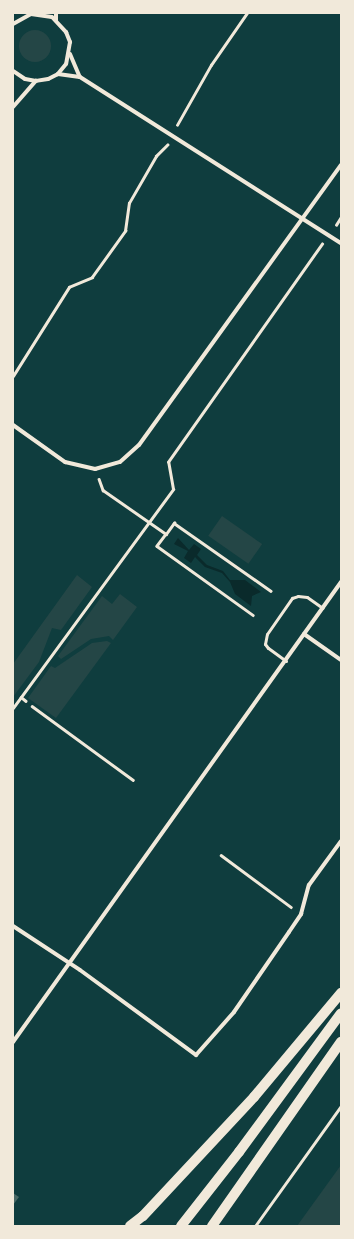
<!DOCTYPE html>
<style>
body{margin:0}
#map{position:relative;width:354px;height:1239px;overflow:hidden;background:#0f3d3e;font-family:"Asap Condensed",sans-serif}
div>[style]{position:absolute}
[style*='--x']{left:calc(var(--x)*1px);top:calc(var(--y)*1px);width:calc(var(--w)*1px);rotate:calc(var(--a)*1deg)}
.green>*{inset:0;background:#244646;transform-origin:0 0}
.round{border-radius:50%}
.water>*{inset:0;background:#0a2a2b}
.building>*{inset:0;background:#486865}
.path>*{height:2.5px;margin:-1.25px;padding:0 1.25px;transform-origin:1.25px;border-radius:1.25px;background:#f1e9da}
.service>*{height:3px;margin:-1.5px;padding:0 1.5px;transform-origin:1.5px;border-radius:1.5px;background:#f1e9da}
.minor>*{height:4px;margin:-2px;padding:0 2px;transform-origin:2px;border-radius:2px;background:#f1e9da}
.primary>*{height:10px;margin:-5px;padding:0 5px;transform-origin:5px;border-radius:5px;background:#f1e9da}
span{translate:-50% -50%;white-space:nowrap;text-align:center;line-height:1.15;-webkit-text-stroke:3.5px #f1e9da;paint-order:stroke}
.frame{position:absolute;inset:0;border:14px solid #f1e9da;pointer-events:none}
</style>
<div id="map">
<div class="green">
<i class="round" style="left:19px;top:30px;width:32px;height:32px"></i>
<i style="left:222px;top:516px;width:49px;height:24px;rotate:35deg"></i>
<i style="clip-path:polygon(77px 575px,92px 587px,61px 630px,52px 628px,39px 662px,13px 697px,13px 664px)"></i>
<i style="clip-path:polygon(120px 594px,137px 607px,113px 640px,109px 636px,91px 639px,61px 659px,58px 656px,102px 596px,112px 604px)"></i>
<i style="clip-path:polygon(107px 641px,111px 643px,56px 718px,28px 698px,51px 666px,55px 668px,92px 643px)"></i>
<i style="clip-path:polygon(341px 1165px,341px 1226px,297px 1226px)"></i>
</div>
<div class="water">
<i style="clip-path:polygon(178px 538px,189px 550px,194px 544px,201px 549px,197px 555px,207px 565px,223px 571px,230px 580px,245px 580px,261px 592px,252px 596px,251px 606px,235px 594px,230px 582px,222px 573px,205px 567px,195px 557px,191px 563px,184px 558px,188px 551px,174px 544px)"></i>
</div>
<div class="building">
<i style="clip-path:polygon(13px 1193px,19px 1197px,13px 1205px)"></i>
</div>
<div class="path">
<i style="--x:177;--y:125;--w:69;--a:-60.5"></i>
<i style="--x:211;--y:65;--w:63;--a:-55.3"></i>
<i style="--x:336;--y:225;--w:9;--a:-58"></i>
<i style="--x:13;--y:376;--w:105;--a:-57.8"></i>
<i style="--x:69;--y:287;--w:25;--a:-23"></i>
<i style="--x:92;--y:277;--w:57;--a:-54.3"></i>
<i style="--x:125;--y:231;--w:28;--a:-82"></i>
<i style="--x:129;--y:203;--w:54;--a:-60.1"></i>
<i style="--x:156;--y:156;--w:16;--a:-45"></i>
<i style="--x:99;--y:479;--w:12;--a:70"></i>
<i style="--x:103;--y:490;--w:77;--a:34.9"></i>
<i style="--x:166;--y:534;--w:14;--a:-54"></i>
<i style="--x:174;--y:523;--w:118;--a:35"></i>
<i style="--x:166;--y:534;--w:15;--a:127"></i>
<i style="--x:157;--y:546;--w:118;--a:35.7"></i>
<i style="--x:21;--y:697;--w:6;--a:39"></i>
<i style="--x:32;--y:706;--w:125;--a:36.2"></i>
<i style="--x:13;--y:708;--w:271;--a:-53.8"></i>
<i style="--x:173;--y:489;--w:27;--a:-100"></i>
<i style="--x:168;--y:462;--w:267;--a:-54.8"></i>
<i style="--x:221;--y:855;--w:87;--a:36.6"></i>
</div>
<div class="service">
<i style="--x:286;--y:661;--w:22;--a:-144"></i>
<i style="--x:268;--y:648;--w:5;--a:-127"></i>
<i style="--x:265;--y:644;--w:10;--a:-79"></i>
<i style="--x:267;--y:634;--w:44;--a:-55.2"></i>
<i style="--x:292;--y:598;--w:6;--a:-18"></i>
<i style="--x:298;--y:596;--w:9;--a:6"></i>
<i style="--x:307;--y:597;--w:19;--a:35"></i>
<i style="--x:255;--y:1226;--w:148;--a:-54.4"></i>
</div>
<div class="minor">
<i style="--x:56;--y:20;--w:7;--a:-90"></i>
<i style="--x:13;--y:24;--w:21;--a:-29"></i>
<i style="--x:31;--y:14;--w:21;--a:8"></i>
<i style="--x:52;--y:17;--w:21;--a:47"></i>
<i style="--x:66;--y:32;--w:11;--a:68"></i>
<i style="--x:70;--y:42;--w:22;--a:100"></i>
<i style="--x:66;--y:64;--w:13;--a:129"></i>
<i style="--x:58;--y:74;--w:11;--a:153"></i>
<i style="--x:48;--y:79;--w:12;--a:171"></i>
<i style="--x:36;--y:81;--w:11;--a:-170"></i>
<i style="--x:25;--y:79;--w:14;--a:-146"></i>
<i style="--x:70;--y:54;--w:25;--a:67"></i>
<i style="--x:58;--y:74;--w:22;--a:8"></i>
<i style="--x:80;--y:77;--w:309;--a:32.5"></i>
<i style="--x:13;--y:107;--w:35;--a:-49"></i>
<i style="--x:13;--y:425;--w:64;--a:35.4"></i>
<i style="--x:65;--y:462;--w:31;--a:13"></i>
<i style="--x:95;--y:469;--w:26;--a:-16"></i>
<i style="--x:120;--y:462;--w:25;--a:-42"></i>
<i style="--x:139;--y:445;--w:345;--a:-54.2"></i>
<i style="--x:304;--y:634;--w:45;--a:35.1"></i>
<i style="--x:13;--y:926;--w:80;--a:33.3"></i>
<i style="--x:80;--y:970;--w:144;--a:36.2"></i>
<i style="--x:196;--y:1055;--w:57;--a:-48.5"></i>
<i style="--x:234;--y:1012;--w:97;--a:-55.5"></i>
<i style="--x:289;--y:932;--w:22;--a:-56"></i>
<i style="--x:301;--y:914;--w:30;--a:-75"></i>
<i style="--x:309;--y:885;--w:54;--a:-54"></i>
<i style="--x:13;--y:1042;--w:565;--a:-54.51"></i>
</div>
<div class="primary">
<i style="--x:130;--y:1226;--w:16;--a:-38"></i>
<i style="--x:143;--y:1216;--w:163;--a:-47"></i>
<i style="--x:254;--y:1097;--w:136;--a:-50.1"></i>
<i style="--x:181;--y:1226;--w:94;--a:-51.9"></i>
<i style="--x:239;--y:1152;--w:172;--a:-53.7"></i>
<i style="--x:212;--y:1226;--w:225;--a:-55"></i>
</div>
<div class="frame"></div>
</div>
